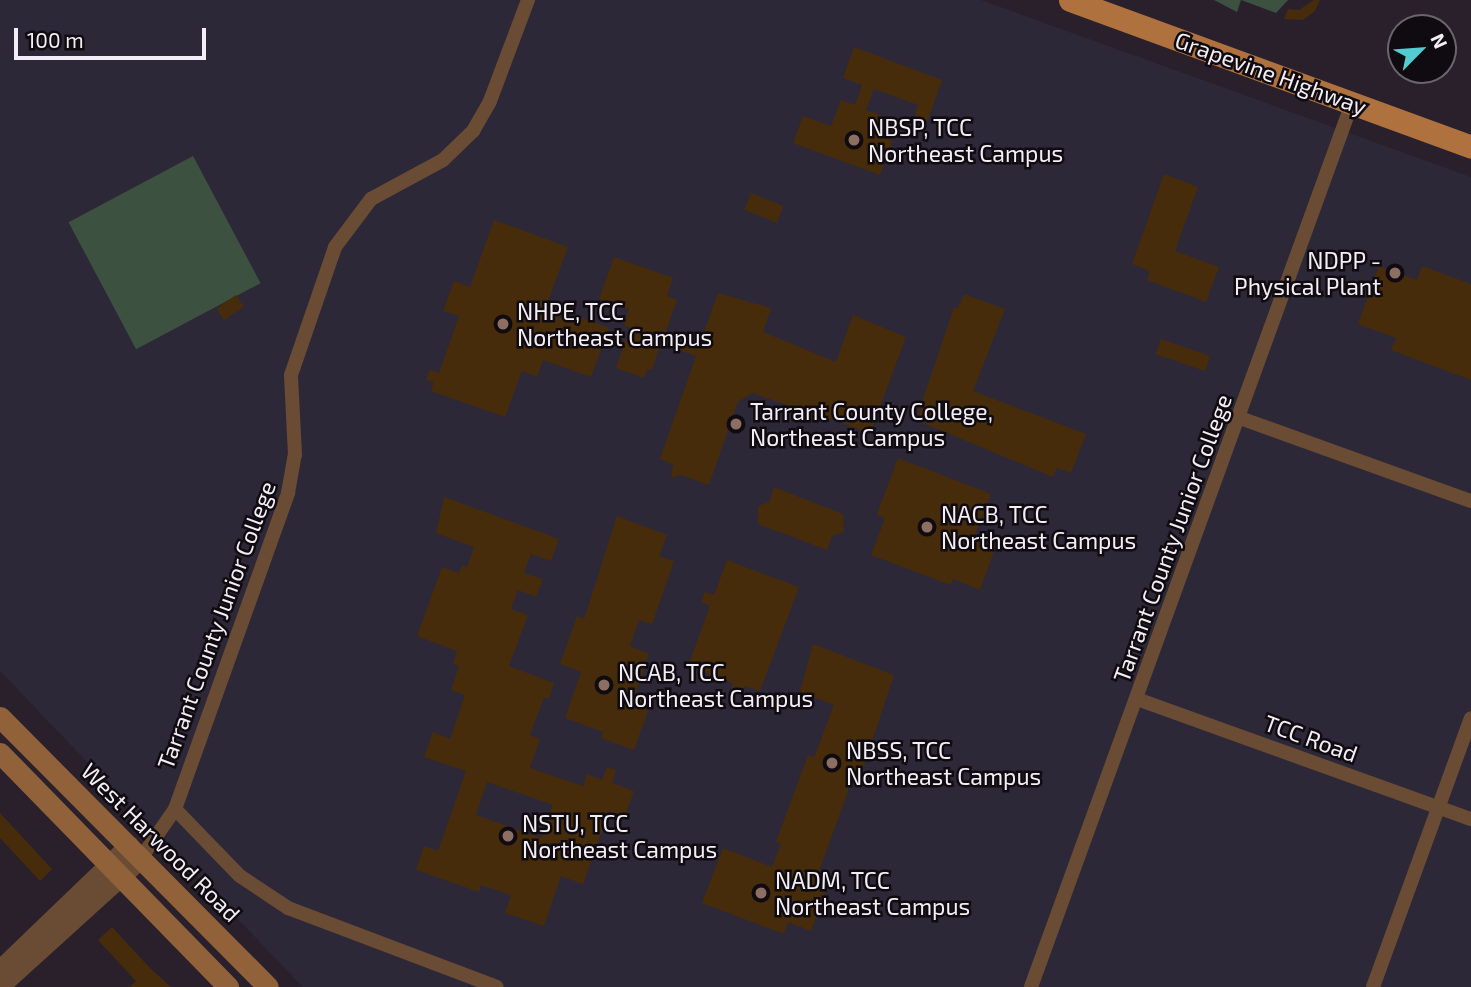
<!DOCTYPE html>
<style>
body{margin:0}
#map{position:relative;width:1471px;height:987px;overflow:hidden;background:#29202b;font-family:"Exo 2",sans-serif}
div>[style]{position:absolute}
[style*='--x']{left:calc(var(--x)*1px);top:calc(var(--y)*1px);width:calc(var(--w)*1px);rotate:calc(var(--a)*1deg)}
.education>*{inset:0;background:#2c2838}
.green>*{inset:0;background:#3c513f;transform-origin:0 0}
.building>*{inset:0;background:#462c0b;transform-origin:0 0}
.minor>*{height:14px;margin:-7px;padding:0 7px;transform-origin:7px;border-radius:7px;background:#6a4c34}
.tertiary>*{height:19px;margin:-9.5px;padding:0 9.5px;transform-origin:9.5px;border-radius:9.5px;background:#6a4c34}
.secondary>*{height:21px;margin:-10.5px;padding:0 10.5px;transform-origin:10.5px;border-radius:10.5px;background:#91623a}
.primary>*{height:23px;margin:-11.5px;padding:0 11.5px;transform-origin:11.5px;border-radius:11.5px;background:#af723e}
.dots>*{width:19px;height:19px;translate:-50% -50%;box-sizing:border-box;border:4px solid #0f0b10;border-radius:50%}
span{translate:-50% -50%;white-space:nowrap;text-align:center;line-height:1.15;-webkit-text-stroke:5px #0f0b10;paint-order:stroke}
.street-label{font-size:23px;color:#f3edf5}
.poi-label{font-size:23px;color:#f3edf5}
.left{translate:0 -50%;text-align:left}
.right{translate:-100% -50%;text-align:right}
.north{position:absolute;left:1387px;top:14px;width:70px;height:70px;box-sizing:border-box;background:#0f0b10;border:2px solid #6a656c;border-radius:50%;rotate:65deg;font-size:19px;font-weight:700;line-height:28px;text-align:center;color:#f3edf5}
.north::after{content:'';display:block;margin:auto;width:24px;height:32px;background:#51ccd1;clip-path:polygon(50% 0,100% 100%,50% 72%,0 100%)}
.scale{position:absolute;left:14px;top:28px;width:192px;height:32px;box-sizing:border-box;border:4px solid #f3edf5;border-top:0;padding-left:9px;font-size:21px;line-height:24px;white-space:nowrap;color:#f3edf5;-webkit-text-stroke:5px #0f0b10;paint-order:stroke}
</style>
<div id="map">
<div class="education">
<i style="clip-path:polygon(0 0,981px 0,1471px 177px,1471px 987px,303px 987px,0 671px)"></i>
</div>
<div class="green">
<i style="clip-path:polygon(1214px 0,1288px 0,1276px 13px,1241px 0,1237px 12px)"></i>
<i style="left:193px;top:156px;width:144px;height:141px;rotate:62deg"></i>
</div>
<div class="building">
<i style="clip-path:polygon(1314px 0,1320px 0,1315px 11px,1303px 20px,1284px 19px,1288px 9px,1299px 10px)"></i>
<i style="clip-path:polygon(854px 47px,942px 80px,926px 125px,913px 121px,918px 105px,874px 89px,866px 110px,881px 115px,874px 134px,893px 141px,880px 175px,793px 143px,803px 116px,831px 126px,841px 100px,855px 105px,862px 85px,843px 78px)"></i>
<i style="clip-path:polygon(1164px 174px,1198px 187px,1175px 251px,1219px 267px,1206px 302px,1147px 280px,1150px 271px,1132px 264px)"></i>
<i style="left:751px;top:193px;width:35px;height:18px;rotate:22deg"></i>
<i style="clip-path:polygon(494px 220px,568px 247px,544px 312px,572px 322px,574px 315px,609px 328px,591px 377px,543px 360px,537px 377px,522px 371px,505px 417px,431px 391px,434px 382px,426px 380px,430px 369px,439px 373px,459px 316px,443px 311px,454px 281px,470px 287px)"></i>
<i style="clip-path:polygon(614px 257px,673px 278px,667px 296px,677px 300px,665px 334px,699px 346px,718px 293px,771px 308px,763px 332px,836px 362px,853px 315px,906px 337px,870px 433px,822px 416px,814px 415px,812px 420px,791px 413px,793px 407px,752px 393px,738px 402px,709px 485px,681px 475px,671px 478px,673px 464px,660px 459px,696px 356px,661px 343px,652px 370px,647px 369px,644px 378px,616px 368px,630px 327px,624px 325px,629px 309px,599px 299px)"></i>
<i style="clip-path:polygon(1379px 266px,1417px 280px,1422px 266px,1471px 284px,1471px 380px,1391px 350px,1396px 338px,1358px 324px)"></i>
<i style="clip-path:polygon(964px 294px,1005px 309px,973px 391px,1086px 434px,1071px 473px,1057px 468px,1053px 477px,916px 420px,954px 307px,958px 308px)"></i>
<i style="left:236px;top:295px;width:14px;height:24px;rotate:56deg"></i>
<i style="left:1161px;top:339px;width:52px;height:16px;rotate:19deg"></i>
<i style="clip-path:polygon(898px 458px,991px 494px,974px 538px,996px 546px,980px 590px,953px 579px,951px 585px,871px 555px,885px 518px,877px 514px)"></i>
<i style="clip-path:polygon(774px 487px,843px 514px,844px 532px,832px 536px,827px 550px,758px 524px,758px 506px,769px 502px)"></i>
<i style="clip-path:polygon(evenodd,444px 497px,559px 539px,551px 561px,531px 554px,524px 573px,543px 579px,536px 597px,518px 590px,511px 609px,528px 615px,509px 666px,554px 683px,549px 699px,544px 697px,530px 735px,540px 739px,530px 768px,583px 786px,587px 774px,602px 780px,607px 767px,616px 770px,612px 783px,634px 791px,625px 816px,609px 811px,583px 884px,561px 876px,544px 926px,505px 913px,511px 895px,481px 885px,479px 892px,416px 870px,424px 846px,438px 851px,466px 771px,424px 757px,433px 732px,450px 739px,465px 695px,451px 690px,459px 666px,453px 664px,457px 651px,417px 636px,442px 567px,459px 573px,462px 565px,467px 567px,474px 547px,436px 533px,444px 497px,487px 782px,553px 805px,541px 838px,476px 815px,487px 782px)"></i>
<i style="clip-path:polygon(617px 516px,667px 535px,659px 556px,674px 561px,652px 624px,639px 620px,630px 646px,649px 654px,634px 697px,651px 703px,634px 750px,601px 738px,603px 732px,565px 718px,581px 672px,560px 664px,577px 616px,584px 619px)"></i>
<i style="clip-path:polygon(727px 560px,799px 587px,760px 691px,744px 686px,741px 696px,730px 692px,733px 683px,688px 666px,710px 606px,701px 602px,705px 592px,714px 595px)"></i>
<i style="clip-path:polygon(813px 644px,894px 675px,859px 781px,853px 778px,816px 879px,828px 884px,811px 931px,788px 922px,784px 934px,702px 903px,723px 848px,772px 867px,781px 844px,776px 842px,808px 755px,814px 757px,834px 705px,800px 692px)"></i>
<i style="clip-path:polygon(0 813px,52px 869px,40px 881px,0 838px)"></i>
<i style="clip-path:polygon(112px 927px,150px 968px,171px 987px,129px 987px,136px 981px,98px 940px)"></i>
</div>
<div class="minor">
<i style="--x:1240;--y:418;--w:245;--a:19.8"></i>
<i style="--x:1137;--y:699;--w:355;--a:19.8"></i>
<i style="--x:175;--y:809;--w:93;--a:45.9"></i>
<i style="--x:240;--y:876;--w:58;--a:33.7"></i>
<i style="--x:288;--y:908;--w:223;--a:20.7"></i>
<i style="--x:141;--y:858;--w:60;--a:-55.2"></i>
<i style="--x:175;--y:809;--w:336;--a:-70.3"></i>
<i style="--x:288;--y:493;--w:39;--a:-80"></i>
<i style="--x:295;--y:455;--w:80;--a:-92.9"></i>
<i style="--x:291;--y:375;--w:135;--a:-71"></i>
<i style="--x:335;--y:247;--w:60;--a:-53.1"></i>
<i style="--x:371;--y:199;--w:82;--a:-28.4"></i>
<i style="--x:443;--y:160;--w:42;--a:-44"></i>
<i style="--x:473;--y:131;--w:34;--a:-60"></i>
<i style="--x:490;--y:101;--w:108;--a:-69.4"></i>
<i style="--x:1031;--y:987;--w:940;--a:-70.04"></i>
<i style="--x:1373;--y:987;--w:286;--a:-70"></i>
</div>
<div class="tertiary">
<i style="--x:0;--y:969;--w:179;--a:-43.9"></i>
<i style="--x:0;--y:986;--w:190;--a:-42.2"></i>
</div>
<div class="secondary">
<i style="--x:0;--y:717;--w:380;--a:45.2"></i>
<i style="--x:0;--y:753;--w:327;--a:45.7"></i>
</div>
<div class="primary">
<i style="--x:1070;--y:0;--w:427;--a:20.1"></i>
</div>
<div class="dots">
<i style="left:854px;top:140px;background:#8d6e63"></i>
<i style="left:1395px;top:273px;background:#8d6e63"></i>
<i style="left:503px;top:324px;background:#8d6e63"></i>
<i style="left:736px;top:424px;background:#8d6e63"></i>
<i style="left:927px;top:527px;background:#8d6e63"></i>
<i style="left:604px;top:685px;background:#8d6e63"></i>
<i style="left:832px;top:763px;background:#8d6e63"></i>
<i style="left:508px;top:836px;background:#8d6e63"></i>
<i style="left:761px;top:893px;background:#8d6e63"></i>
</div>
<div class="street-label">
<span style="left:1271px;top:73px;rotate:20deg">Grapevine Highway</span>
<span style="left:1172px;top:538px;rotate:-70deg">Tarrant County Junior College</span>
<span style="left:216px;top:625px;rotate:-70deg">Tarrant County Junior College</span>
<span style="left:1311px;top:738px;rotate:20deg">TCC Road</span>
<span style="left:161px;top:842px;rotate:45deg">West Harwood Road</span>
</div>
<div class="poi-label">
<span class="left" style="left:868px;top:140px">NBSP, TCC<br>Northeast Campus</span>
<span class="right" style="left:1381px;top:273px">NDPP -<br>Physical Plant</span>
<span class="left" style="left:517px;top:324px">NHPE, TCC<br>Northeast Campus</span>
<span class="left" style="left:750px;top:424px">Tarrant County College,<br>Northeast Campus</span>
<span class="left" style="left:941px;top:527px">NACB, TCC<br>Northeast Campus</span>
<span class="left" style="left:618px;top:685px">NCAB, TCC<br>Northeast Campus</span>
<span class="left" style="left:846px;top:763px">NBSS, TCC<br>Northeast Campus</span>
<span class="left" style="left:522px;top:836px">NSTU, TCC<br>Northeast Campus</span>
<span class="left" style="left:775px;top:893px">NADM, TCC<br>Northeast Campus</span>
</div>
<div class="north">N</div>
<div class="scale">100 m</div>
</div>
